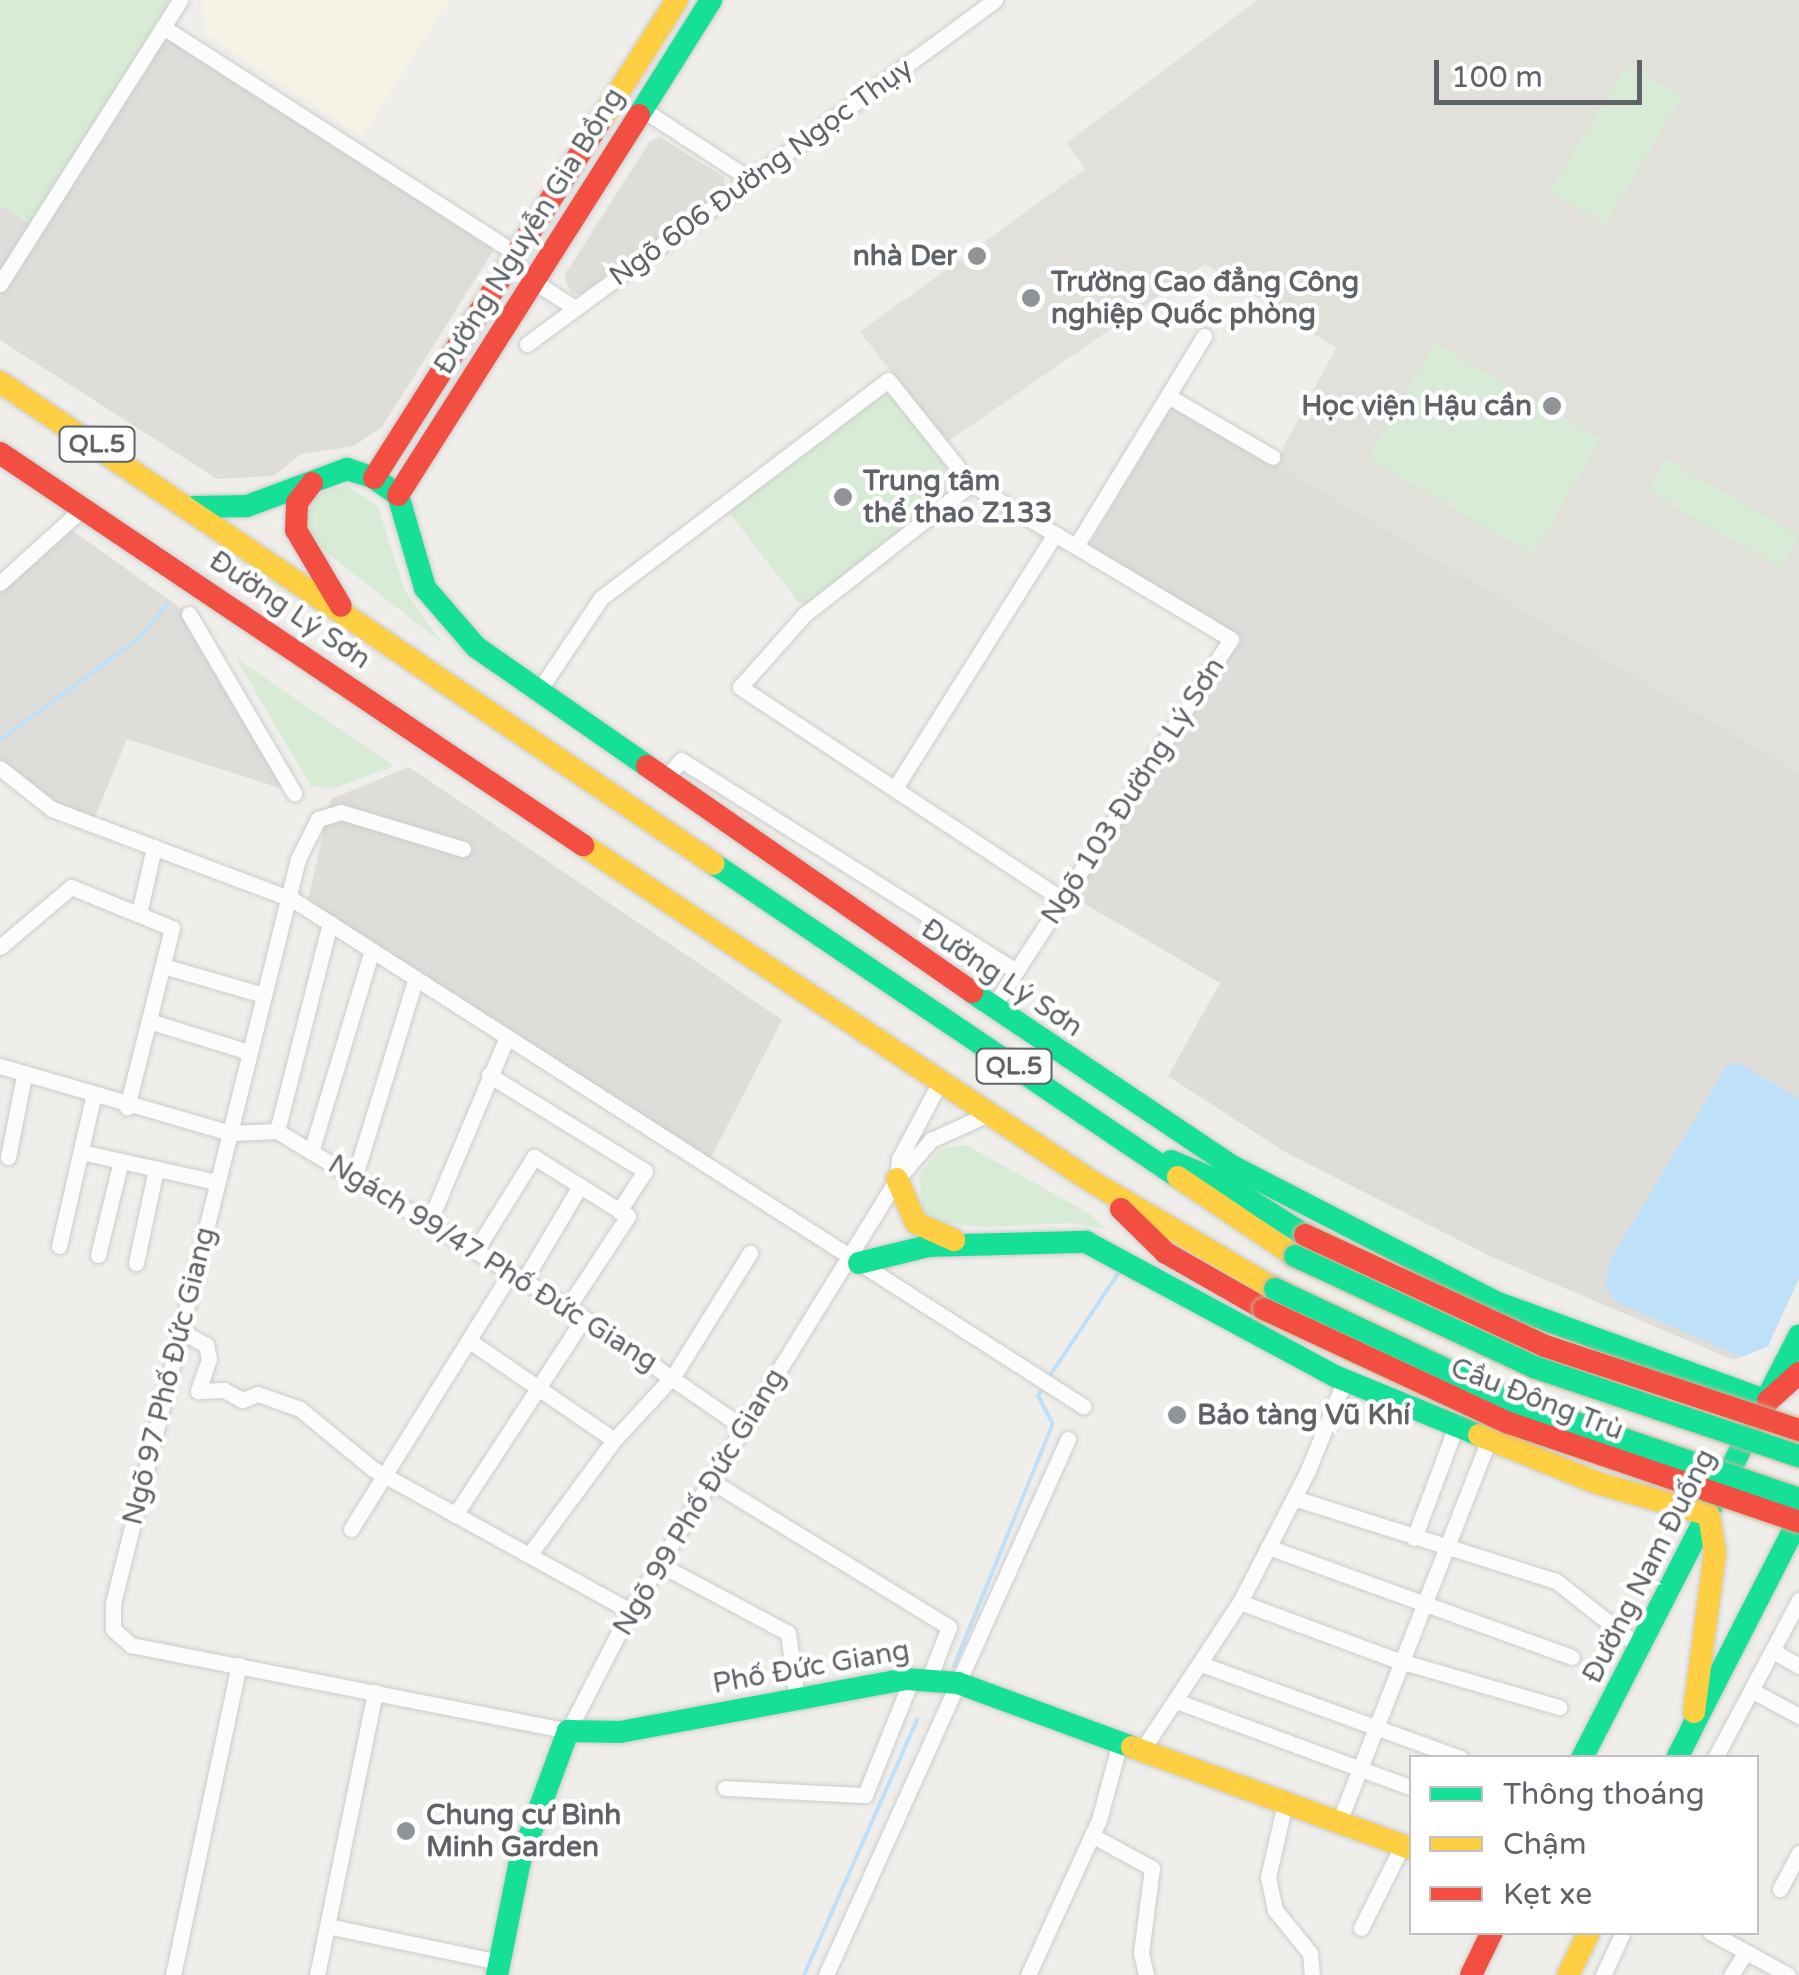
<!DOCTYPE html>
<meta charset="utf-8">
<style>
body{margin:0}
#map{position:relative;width:1799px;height:1975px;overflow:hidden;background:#efeeea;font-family:"Varela Round",sans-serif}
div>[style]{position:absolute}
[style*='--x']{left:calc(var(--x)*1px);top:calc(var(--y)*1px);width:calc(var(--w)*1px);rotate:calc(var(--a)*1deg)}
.commercial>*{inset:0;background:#f7f3e4}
.industrial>*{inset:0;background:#dfddda}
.education>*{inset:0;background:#e2e0da}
.green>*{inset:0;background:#d8ebd6;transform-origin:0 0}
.water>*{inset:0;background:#bfe0f9}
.stream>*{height:4px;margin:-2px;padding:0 2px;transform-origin:2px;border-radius:2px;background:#bfe0f9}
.roads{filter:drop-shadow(0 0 2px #cbcccc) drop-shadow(0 0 2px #cbcccc)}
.street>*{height:15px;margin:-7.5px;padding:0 7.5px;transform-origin:7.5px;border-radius:7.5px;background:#fdfcfc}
.fast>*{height:22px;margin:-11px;padding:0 11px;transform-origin:11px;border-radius:11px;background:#16e098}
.slow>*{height:22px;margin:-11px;padding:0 11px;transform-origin:11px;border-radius:11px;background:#ffcf43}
.jam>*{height:22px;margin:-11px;padding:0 11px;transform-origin:11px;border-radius:11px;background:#f24e42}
.bridges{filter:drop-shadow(0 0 2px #c8b996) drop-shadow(0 0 2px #c8b996)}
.fast-bridge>*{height:22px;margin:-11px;padding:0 11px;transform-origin:11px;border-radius:11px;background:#16e098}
.jam-bridge>*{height:22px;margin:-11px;padding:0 11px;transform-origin:11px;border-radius:11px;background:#f24e42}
.dots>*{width:28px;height:28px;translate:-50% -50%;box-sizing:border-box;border:5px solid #fff;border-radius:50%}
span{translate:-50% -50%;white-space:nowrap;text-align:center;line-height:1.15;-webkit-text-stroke:9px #fff;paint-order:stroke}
.shield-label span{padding:2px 8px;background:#fff;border:2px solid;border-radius:8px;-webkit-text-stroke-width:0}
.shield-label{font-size:25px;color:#5f6368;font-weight:700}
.street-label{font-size:28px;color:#5f6368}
.poi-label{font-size:28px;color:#5f6368;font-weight:700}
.right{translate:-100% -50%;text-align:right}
.left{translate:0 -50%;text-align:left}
.legend{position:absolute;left:1409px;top:1755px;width:350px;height:180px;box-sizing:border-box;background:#fff;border:2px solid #bfc1c3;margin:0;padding:12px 18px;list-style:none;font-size:30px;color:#5f6368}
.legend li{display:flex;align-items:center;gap:20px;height:50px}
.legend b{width:50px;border:2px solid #bfc1c3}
.scale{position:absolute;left:1434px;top:60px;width:208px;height:45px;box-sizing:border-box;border:5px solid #5f6368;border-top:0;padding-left:12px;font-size:30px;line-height:35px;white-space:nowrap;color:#5f6368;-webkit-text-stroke:8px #fff;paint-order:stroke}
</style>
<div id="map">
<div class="commercial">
<i style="clip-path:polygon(201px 0,449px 0,362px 136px,206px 34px)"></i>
</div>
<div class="industrial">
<i style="clip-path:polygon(163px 27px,499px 242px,382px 427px,354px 446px,301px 454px,274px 476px,217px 479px,0 340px,0 205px,35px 227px)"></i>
<i style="clip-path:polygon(660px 137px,724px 177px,724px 190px,582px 294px,571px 293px,564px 276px,650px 141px)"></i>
<i style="clip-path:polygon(1173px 403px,1799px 773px,1799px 1278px,1768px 1346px,1733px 1360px,1492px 1257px,1285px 1152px,1168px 1076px,1220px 983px,1073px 897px,1240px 637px,1089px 545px)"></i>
<i style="clip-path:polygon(65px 525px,189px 614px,305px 796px,127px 739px,92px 824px,14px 783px,0 768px,0 581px)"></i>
<i style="clip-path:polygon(409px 767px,782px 1020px,707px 1165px,307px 904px,331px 799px)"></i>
</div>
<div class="education">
<i style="clip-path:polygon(1258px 0,1799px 0,1799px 773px,1275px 463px,1336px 348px,1205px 264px,947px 442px,860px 332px,1085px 169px,1066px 143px)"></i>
</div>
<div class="green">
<i style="clip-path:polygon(0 0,178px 0,36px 227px,0 205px)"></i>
<i style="left:1627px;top:64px;width:64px;height:149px;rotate:31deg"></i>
<i style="left:1435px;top:343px;width:191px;height:134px;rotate:30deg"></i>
<i style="clip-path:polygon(873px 392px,892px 396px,956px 480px,954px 494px,812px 606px,799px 603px,729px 512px,731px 500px)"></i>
<i style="left:1666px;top:459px;width:154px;height:37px;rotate:30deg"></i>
<i style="clip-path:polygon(347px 485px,378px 507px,405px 591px,441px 642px,313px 542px,306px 514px,312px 496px)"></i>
<i style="clip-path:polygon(236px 658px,394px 766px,331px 789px,310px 785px)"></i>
<i style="clip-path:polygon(966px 1145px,1090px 1214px,1105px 1229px,1072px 1223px,982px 1227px,934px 1221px,922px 1207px,919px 1175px,941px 1149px)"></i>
</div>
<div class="water">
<i style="clip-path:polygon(1739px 1063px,1799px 1099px,1799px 1278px,1768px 1346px,1742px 1357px,1616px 1302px,1605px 1285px,1610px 1260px,1727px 1065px)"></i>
</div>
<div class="stream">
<i style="--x:0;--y:740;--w:171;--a:-36.2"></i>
<i style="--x:138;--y:639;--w:46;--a:-49.4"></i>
<i style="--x:1049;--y:1377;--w:124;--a:-56.2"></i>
<i style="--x:954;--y:1666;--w:261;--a:-67.8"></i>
<i style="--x:1053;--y:1424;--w:32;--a:-118"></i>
<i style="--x:1038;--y:1396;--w:12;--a:-59"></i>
<i style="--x:804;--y:1975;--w:279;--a:-66.1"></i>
</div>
<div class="roads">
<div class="street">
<i style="--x:163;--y:27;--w:420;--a:32.7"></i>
<i style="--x:642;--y:109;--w:130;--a:33.1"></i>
<i style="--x:533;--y:281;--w:50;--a:32.7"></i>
<i style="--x:0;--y:284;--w:336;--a:-57.6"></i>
<i style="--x:527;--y:344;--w:581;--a:-36.32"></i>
<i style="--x:1168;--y:396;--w:121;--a:30.2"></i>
<i style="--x:971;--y:484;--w:212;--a:141.9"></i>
<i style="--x:804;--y:615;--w:96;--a:131.6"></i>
<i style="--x:740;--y:687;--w:386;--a:33.4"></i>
<i style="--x:1076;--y:546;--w:246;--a:-58.6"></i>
<i style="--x:0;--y:583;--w:113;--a:-42.1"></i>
<i style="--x:189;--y:614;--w:208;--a:59.6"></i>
<i style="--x:538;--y:692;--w:113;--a:-56.2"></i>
<i style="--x:601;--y:598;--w:360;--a:-37.2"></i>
<i style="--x:888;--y:380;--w:133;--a:51.4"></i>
<i style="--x:971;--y:484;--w:303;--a:30.8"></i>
<i style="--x:1231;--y:639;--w:437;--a:122.9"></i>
<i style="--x:0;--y:768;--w:66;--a:38.3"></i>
<i style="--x:52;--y:809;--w:256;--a:20.6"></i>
<i style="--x:292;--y:899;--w:940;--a:32.66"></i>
<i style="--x:665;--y:779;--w:25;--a:-50"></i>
<i style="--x:681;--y:760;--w:396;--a:32.2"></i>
<i style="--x:895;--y:788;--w:300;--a:-57.8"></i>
<i style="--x:463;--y:849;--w:127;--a:-163.1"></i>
<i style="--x:341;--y:812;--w:24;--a:163"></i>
<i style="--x:318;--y:819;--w:45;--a:116.6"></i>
<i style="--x:298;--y:859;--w:767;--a:103.96"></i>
<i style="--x:113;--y:1603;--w:26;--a:90"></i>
<i style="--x:113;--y:1629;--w:24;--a:42"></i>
<i style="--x:131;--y:1645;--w:445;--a:11.1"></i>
<i style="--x:568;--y:1731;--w:135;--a:-62.7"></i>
<i style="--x:630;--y:1611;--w:508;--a:-58.28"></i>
<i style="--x:897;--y:1179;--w:52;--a:-48.9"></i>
<i style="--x:931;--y:1140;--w:63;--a:-24.5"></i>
<i style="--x:139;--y:914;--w:69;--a:-77.4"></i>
<i style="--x:0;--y:947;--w:93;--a:-40.2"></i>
<i style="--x:71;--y:887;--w:109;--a:22.1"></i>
<i style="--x:172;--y:928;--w:185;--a:104.1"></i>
<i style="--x:163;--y:966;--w:101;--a:16.1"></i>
<i style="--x:149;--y:1021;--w:105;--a:17.2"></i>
<i style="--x:0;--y:1066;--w:240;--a:16.2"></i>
<i style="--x:230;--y:1133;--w:47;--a:-2.4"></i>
<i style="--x:277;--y:1131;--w:340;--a:31.2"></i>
<i style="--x:568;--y:1307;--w:214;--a:34.5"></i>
<i style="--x:489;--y:1075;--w:183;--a:31.6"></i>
<i style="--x:645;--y:1171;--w:48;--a:123"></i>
<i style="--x:277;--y:1131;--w:215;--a:-75.7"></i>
<i style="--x:81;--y:1152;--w:138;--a:12.5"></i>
<i style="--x:311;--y:1152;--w:211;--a:-73.2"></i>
<i style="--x:8;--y:1157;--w:83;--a:-78.8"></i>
<i style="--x:897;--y:1178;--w:19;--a:-84"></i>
<i style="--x:899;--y:1159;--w:87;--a:-62"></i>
<i style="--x:354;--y:1179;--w:210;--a:-72.9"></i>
<i style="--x:430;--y:1220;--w:199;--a:-67.2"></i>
<i style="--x:59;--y:1246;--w:153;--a:-77.1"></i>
<i style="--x:476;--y:1250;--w:110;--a:-58.1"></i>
<i style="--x:534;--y:1157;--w:111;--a:32.1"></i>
<i style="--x:628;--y:1216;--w:109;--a:123.4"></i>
<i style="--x:98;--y:1255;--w:97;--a:-76.3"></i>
<i style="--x:136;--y:1263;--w:96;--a:-78"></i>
<i style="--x:523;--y:1282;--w:112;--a:-59.3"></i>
<i style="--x:180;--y:1331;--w:30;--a:28"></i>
<i style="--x:206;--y:1345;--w:14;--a:78"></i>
<i style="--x:209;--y:1359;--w:34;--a:109"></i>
<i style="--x:198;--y:1391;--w:26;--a:-2"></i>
<i style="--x:224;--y:1390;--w:21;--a:29"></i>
<i style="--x:242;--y:1400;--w:17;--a:-21"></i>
<i style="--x:258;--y:1394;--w:45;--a:19.7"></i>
<i style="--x:300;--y:1409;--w:94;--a:39.4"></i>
<i style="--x:373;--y:1469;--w:294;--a:28.9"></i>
<i style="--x:471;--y:1342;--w:173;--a:34.4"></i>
<i style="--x:711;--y:1481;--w:279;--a:31.5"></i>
<i style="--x:949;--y:1627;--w:53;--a:111.2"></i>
<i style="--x:1294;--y:1498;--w:275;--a:17.6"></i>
<i style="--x:1556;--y:1581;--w:107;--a:38.2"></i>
<i style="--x:455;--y:1515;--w:235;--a:-56.8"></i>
<i style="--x:351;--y:1529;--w:301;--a:-58.1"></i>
<i style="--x:1414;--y:1538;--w:120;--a:-69.4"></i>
<i style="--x:1268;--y:1547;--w:323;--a:19.9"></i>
<i style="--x:532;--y:1551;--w:138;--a:-53.5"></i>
<i style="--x:614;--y:1440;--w:88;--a:-47.3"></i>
<i style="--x:674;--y:1375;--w:144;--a:-58.1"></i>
<i style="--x:659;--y:1564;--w:146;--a:28.1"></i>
<i style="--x:788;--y:1633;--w:67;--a:82.2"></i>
<i style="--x:1240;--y:1602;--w:166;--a:20.4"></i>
<i style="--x:1396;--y:1660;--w:170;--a:16.1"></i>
<i style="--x:1773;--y:1651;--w:30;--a:30"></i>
<i style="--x:1201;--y:1664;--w:276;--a:19.9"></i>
<i style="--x:1751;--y:1690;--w:55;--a:28.4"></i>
<i style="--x:1176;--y:1701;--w:252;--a:20.2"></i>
<i style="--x:1142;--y:1750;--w:178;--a:-56.5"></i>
<i style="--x:1240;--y:1602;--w:148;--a:-62.7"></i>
<i style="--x:1308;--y:1470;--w:97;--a:-67.7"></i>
<i style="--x:1715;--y:1758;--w:179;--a:-62"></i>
<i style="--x:725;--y:1788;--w:140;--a:2.9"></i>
<i style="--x:865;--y:1795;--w:126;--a:-68.1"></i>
<i style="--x:1285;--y:1803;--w:76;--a:102.9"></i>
<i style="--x:1268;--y:1877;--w:34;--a:78"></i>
<i style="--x:1275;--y:1910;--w:55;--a:50.9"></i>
<i style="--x:1310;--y:1953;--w:22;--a:85"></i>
<i style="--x:1339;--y:1822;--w:410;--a:-68.6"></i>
<i style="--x:1093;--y:1836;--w:67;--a:28.5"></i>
<i style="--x:1152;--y:1868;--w:86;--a:97.4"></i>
<i style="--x:1141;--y:1953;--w:23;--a:77"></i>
<i style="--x:1780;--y:1889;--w:41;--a:-62.2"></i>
<i style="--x:327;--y:1926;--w:177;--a:11.8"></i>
<i style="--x:1361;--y:1928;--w:92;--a:-63.4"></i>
<i style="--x:1710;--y:1932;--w:89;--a:28.9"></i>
<i style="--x:173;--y:1975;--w:317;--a:-78"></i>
<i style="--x:317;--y:1975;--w:289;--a:-78.4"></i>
<i style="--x:826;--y:1975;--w:588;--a:-65.7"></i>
<i style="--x:1028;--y:1975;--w:170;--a:-65.4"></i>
<i style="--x:1099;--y:1820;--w:81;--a:-74.9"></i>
<i style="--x:1603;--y:1975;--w:47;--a:-65.1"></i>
<i style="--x:1731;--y:1975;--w:27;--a:-57"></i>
</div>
<div class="fast">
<i style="--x:639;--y:115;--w:136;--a:-57.9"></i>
<i style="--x:194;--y:507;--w:53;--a:-1.1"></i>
<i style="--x:247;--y:506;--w:107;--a:-20.3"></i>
<i style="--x:347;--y:469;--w:28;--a:18"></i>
<i style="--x:374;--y:478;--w:29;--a:35"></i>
<i style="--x:398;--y:495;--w:97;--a:73.8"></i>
<i style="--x:425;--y:588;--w:78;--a:49.2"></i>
<i style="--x:476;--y:647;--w:208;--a:34.8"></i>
<i style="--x:714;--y:864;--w:560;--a:34"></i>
<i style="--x:972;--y:992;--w:313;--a:33.8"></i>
<i style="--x:1232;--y:1166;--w:294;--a:27.3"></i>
<i style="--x:1493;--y:1301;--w:293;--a:20"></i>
<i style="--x:1171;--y:1161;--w:54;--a:22.8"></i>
<i style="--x:1221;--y:1182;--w:99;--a:32.2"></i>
<i style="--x:859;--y:1263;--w:71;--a:-13.8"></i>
<i style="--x:928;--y:1246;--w:158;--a:-1.5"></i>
<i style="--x:1086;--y:1242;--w:283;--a:28.3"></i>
<i style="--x:1335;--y:1376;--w:156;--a:22.3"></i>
<i style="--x:1691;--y:1730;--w:237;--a:-62.9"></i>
<i style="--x:1582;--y:1758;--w:475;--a:-62.8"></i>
<i style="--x:1677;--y:1758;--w:31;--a:-63"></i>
<i style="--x:497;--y:1975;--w:116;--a:-78.6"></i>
<i style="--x:520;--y:1861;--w:139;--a:-69.7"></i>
<i style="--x:568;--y:1731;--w:52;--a:1.1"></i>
<i style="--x:620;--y:1732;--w:291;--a:-10.5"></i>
<i style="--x:906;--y:1679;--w:52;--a:4.4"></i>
<i style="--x:958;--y:1683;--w:185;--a:20.2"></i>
</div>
<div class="slow">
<i style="--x:599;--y:123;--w:146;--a:-57.6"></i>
<i style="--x:0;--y:382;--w:861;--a:34.02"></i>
<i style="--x:583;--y:845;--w:613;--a:33.48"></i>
<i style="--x:1094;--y:1183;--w:210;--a:30.4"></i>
<i style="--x:1178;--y:1177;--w:141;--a:34"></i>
<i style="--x:897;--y:1179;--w:48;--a:66.6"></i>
<i style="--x:916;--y:1223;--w:42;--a:24.1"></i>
<i style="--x:1479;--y:1435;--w:127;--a:22.1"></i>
<i style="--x:1597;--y:1483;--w:116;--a:15.9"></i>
<i style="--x:1694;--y:1712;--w:160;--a:-82.5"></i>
<i style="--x:1715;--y:1553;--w:38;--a:-99"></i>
<i style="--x:1132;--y:1747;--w:298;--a:20"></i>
<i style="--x:1568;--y:1975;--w:48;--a:-64"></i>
</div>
<div class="jam">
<i style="--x:0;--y:453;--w:703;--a:33.92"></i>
<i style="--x:374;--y:478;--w:420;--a:-57.6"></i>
<i style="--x:312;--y:483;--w:25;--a:127"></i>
<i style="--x:297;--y:503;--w:27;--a:92"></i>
<i style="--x:296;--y:530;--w:88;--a:59.4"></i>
<i style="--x:398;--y:495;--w:450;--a:-57.6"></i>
<i style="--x:647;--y:766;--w:396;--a:34.8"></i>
<i style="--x:1121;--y:1209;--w:63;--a:44.4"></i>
<i style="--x:1166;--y:1253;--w:113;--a:29.7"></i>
<i style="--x:1768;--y:1401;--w:42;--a:-42.1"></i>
<i style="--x:1471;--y:1975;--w:48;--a:-64"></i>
</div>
</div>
<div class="bridges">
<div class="fast-bridge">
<i style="--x:1295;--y:1256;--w:264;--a:24.9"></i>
<i style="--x:1534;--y:1367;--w:280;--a:18.6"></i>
<i style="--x:1275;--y:1289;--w:268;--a:25.2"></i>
<i style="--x:1517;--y:1403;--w:298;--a:18.8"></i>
</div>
<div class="jam-bridge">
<i style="--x:1305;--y:1235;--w:264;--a:24.8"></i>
<i style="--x:1545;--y:1346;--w:268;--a:18.3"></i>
<i style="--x:1264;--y:1309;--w:270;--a:25"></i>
<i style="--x:1509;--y:1423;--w:306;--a:18.8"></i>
</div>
</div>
<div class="dots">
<i style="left:977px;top:256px;background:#919496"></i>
<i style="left:1031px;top:298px;background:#919496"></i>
<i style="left:1552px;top:406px;background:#919496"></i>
<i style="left:843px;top:497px;background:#919496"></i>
<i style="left:1177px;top:1415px;background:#919496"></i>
<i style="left:406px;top:1831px;background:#919496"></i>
</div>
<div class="shield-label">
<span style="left:97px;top:444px">QL.5</span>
<span style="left:1014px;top:1066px">QL.5</span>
</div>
<div class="street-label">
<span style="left:761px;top:172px;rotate:-36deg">Ngõ 606 Đường Ngọc Thụy</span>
<span style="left:529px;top:231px;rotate:-58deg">Đường Nguyễn Gia Bồng</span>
<span style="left:290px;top:610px;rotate:34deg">Đường Lý Sơn</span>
<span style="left:1133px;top:791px;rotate:-57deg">Ngõ 103 Đường Lý Sơn</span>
<span style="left:1002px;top:978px;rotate:34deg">Đường Lý Sơn</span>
<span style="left:493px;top:1263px;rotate:32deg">Ngách 99/47 Phố Đức Giang</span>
<span style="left:169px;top:1376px;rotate:-76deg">Ngõ 97 Phố Đức Giang</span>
<span style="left:1537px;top:1399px;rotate:21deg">Cầu Đông Trù</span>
<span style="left:699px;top:1502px;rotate:-59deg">Ngõ 99 Phố Đức Giang</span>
<span style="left:1649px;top:1566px;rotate:-63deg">Đường Nam Đuống</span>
<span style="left:811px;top:1667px;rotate:-10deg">Phố Đức Giang</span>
</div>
<div class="poi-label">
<span class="right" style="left:957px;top:256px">nhà Der</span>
<span class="left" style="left:1051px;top:298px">Trường Cao đẳng Công<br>nghiệp Quốc phòng</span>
<span class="right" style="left:1532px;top:406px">Học viện Hậu cần</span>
<span class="left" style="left:863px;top:497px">Trung tâm<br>thể thao Z133</span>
<span class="left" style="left:1197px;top:1415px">Bảo tàng Vũ Khí</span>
<span class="left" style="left:426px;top:1831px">Chung cư Bình<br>Minh Garden</span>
</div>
<ul class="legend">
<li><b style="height:12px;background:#16e098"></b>Thông thoáng</li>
<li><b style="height:12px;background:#ffcf43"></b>Chậm</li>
<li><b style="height:12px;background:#f24e42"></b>Kẹt xe</li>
</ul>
<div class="scale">100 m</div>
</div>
